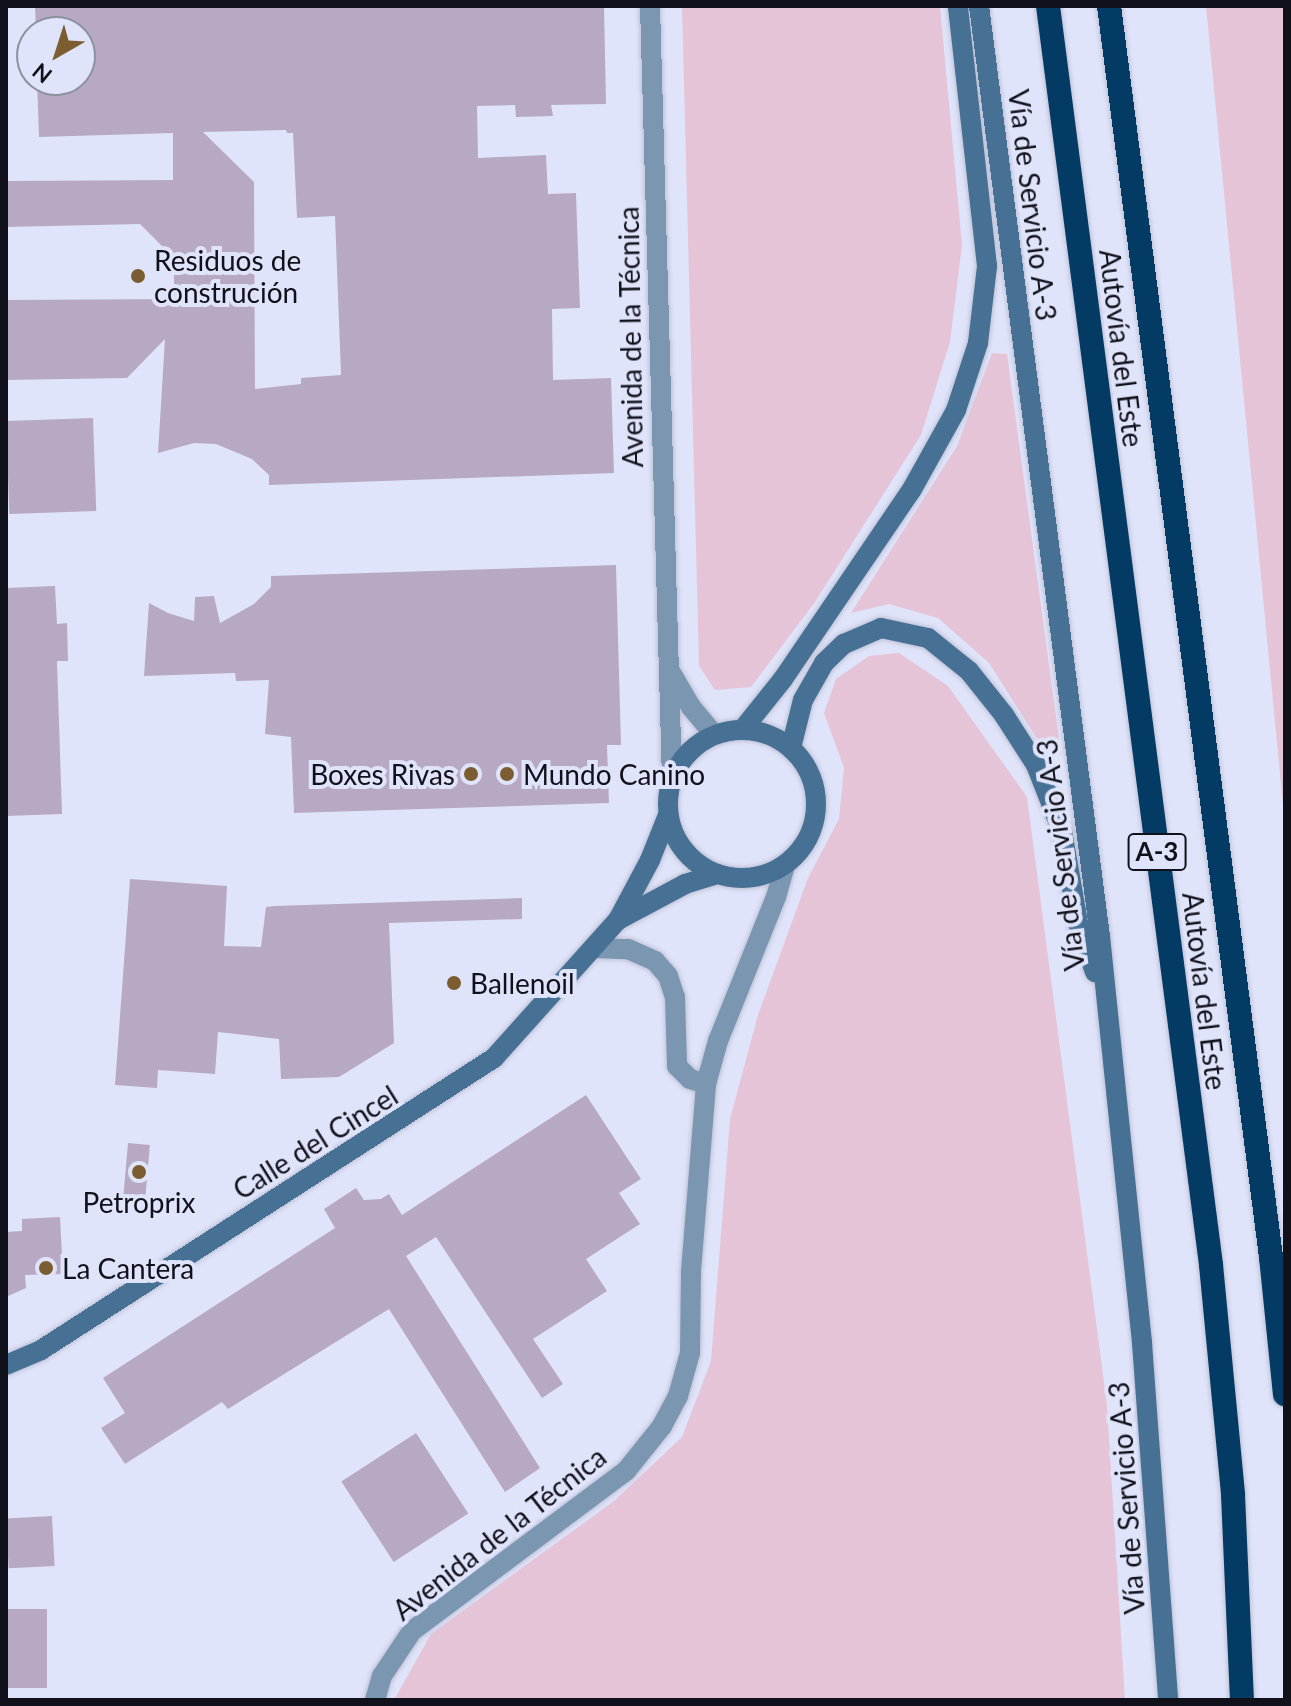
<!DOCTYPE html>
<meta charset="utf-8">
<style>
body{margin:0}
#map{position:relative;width:1291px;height:1706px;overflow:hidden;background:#e0e4fa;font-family:Lato,sans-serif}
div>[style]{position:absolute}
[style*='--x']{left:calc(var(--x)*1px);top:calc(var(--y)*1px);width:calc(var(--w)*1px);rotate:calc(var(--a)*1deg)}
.green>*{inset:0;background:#e5c4d8}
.building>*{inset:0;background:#b7a9c3;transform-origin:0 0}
.roads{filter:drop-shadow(0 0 2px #bfc2d6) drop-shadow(0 0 2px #bfc2d6)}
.street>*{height:20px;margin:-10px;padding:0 10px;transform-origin:10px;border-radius:10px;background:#7b96b0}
.secondary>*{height:20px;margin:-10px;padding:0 10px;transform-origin:10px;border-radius:10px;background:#477095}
.secondary>.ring{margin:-10px;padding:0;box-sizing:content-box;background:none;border:20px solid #477095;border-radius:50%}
.highway>*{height:24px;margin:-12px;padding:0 12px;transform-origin:12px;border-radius:12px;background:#043b64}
.dots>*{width:22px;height:22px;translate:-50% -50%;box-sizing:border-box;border:4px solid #e0e4fa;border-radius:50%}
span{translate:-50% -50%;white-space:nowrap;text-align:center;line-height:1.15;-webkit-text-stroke:8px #e0e4fa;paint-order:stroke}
.shield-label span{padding:2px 6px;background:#e0e4fa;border:2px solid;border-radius:6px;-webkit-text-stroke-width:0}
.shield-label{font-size:26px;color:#10111a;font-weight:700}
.street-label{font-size:28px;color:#10111a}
.poi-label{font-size:28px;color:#10111a}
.left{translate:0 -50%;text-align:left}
.right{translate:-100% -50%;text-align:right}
.frame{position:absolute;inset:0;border:8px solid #10111a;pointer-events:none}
.north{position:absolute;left:16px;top:16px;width:80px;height:80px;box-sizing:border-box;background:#e0e4fa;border:2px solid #8d90a0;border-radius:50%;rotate:219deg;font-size:22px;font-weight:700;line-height:32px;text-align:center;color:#10111a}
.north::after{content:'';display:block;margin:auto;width:28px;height:36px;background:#7c5d32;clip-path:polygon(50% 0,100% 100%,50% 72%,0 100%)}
</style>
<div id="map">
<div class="green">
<i style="clip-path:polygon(682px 6px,940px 6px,962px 245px,950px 342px,921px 435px,815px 602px,751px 687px,715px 690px,699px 666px)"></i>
<i style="clip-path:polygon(1206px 6px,1285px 6px,1285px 826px)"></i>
<i style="clip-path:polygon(992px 353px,1007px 354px,1061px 754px,1048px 756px,989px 663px,938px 618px,889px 604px,851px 613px,957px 446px)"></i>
<i style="clip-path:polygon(899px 653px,948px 686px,1027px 797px,1107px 1405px,1125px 1700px,394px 1700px,431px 1634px,614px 1501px,682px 1437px,711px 1361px,730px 1119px,758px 1015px,808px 878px,839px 819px,844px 768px,824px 713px,836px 679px,869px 656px)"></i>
</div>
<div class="building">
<i style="clip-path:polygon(evenodd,35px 6px,604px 6px,606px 104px,551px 105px,553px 116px,516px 117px,515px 105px,477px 106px,478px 158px,546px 155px,548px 194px,576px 193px,580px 308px,552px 309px,553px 380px,611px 378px,614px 473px,269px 485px,269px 475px,252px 459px,216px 444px,194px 443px,158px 453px,165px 339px,127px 378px,6px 380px,6px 300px,174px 299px,174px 258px,140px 224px,6px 227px,6px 181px,173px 180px,173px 133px,39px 137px,37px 80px,80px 80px,80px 32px,36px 32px,35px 6px,286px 130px,287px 133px,293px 133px,297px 218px,335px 216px,341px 375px,301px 378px,301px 384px,255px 389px,254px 182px,203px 132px,286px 130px)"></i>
<i style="left:93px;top:418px;width:93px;height:87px;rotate:88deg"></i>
<i style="clip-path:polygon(616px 565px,621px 745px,607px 745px,609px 803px,294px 813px,291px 737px,265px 734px,269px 680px,236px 681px,235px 673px,144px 676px,149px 603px,168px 613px,194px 621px,195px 597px,214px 596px,220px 623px,254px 604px,271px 587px,271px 576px)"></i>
<i style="clip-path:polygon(55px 586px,57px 624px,67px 623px,68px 661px,57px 661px,62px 814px,6px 816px,6px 588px)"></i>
<i style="clip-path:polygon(130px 879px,227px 886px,224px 946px,261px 947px,266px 907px,274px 906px,522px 898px,522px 919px,389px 923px,394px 1043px,339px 1077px,281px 1079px,279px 1039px,218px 1032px,215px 1074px,158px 1070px,157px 1088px,115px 1085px)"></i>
<i style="clip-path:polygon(586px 1095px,641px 1179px,619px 1193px,640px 1224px,586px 1259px,607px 1291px,533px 1339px,563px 1384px,542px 1398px,436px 1237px,406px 1256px,540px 1468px,505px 1492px,389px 1309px,228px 1409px,222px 1402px,125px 1464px,101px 1428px,125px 1413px,103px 1378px,335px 1228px,324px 1209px,356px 1188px,364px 1200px,381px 1199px,389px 1194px,402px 1215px)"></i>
<i style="left:128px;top:1143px;width:22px;height:56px;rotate:5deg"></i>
<i style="clip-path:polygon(60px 1217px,63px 1274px,25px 1275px,26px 1288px,6px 1297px,6px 1232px,22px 1231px,22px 1219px)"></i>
<i style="left:416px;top:1433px;width:96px;height:89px;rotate:57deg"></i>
<i style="left:52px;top:1516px;width:50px;height:46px;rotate:87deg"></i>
<i style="left:6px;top:1609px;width:41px;height:79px"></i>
</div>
<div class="roads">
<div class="street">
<i style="--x:650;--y:6;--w:772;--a:88.37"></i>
<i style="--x:670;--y:671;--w:42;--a:59.7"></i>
<i style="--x:691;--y:707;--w:35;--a:50"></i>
<i style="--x:593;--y:948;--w:35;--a:2"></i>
<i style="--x:628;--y:949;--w:30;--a:24"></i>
<i style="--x:655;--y:961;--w:20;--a:49"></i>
<i style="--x:668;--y:976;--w:22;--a:72"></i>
<i style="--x:675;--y:997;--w:69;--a:88.3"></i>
<i style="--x:677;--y:1066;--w:18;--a:45"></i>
<i style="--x:690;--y:1079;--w:17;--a:17"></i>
<i style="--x:375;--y:1700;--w:25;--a:-74"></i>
<i style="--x:382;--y:1676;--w:54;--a:-56.3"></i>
<i style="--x:412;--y:1631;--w:267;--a:-36.8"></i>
<i style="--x:626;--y:1471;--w:58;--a:-51.3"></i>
<i style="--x:662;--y:1426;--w:34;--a:-62"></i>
<i style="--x:678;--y:1396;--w:45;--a:-74.4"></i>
<i style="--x:690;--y:1353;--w:82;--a:-89.3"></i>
<i style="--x:691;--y:1271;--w:188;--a:-85.4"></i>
<i style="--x:706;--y:1084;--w:45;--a:-74.4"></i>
<i style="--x:718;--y:1041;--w:155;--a:-68.1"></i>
<i style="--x:776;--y:897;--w:32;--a:-74"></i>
</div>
<div class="secondary">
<i style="--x:979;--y:6;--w:938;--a:82.59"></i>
<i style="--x:1100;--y:936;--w:409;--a:84.1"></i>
<i style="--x:1142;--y:1343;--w:358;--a:85.8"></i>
<i style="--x:743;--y:729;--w:64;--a:-51.3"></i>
<i style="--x:783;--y:679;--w:227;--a:-55.8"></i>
<i style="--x:911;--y:491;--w:93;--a:-60.9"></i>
<i style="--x:956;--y:410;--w:71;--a:-71.8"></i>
<i style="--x:978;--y:343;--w:78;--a:-83.3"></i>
<i style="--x:987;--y:266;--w:262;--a:-96.4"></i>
<i class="ring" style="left:668px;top:730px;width:128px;height:128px"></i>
<i style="--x:791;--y:748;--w:49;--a:-76"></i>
<i style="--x:803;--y:700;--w:43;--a:-60.4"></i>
<i style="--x:824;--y:663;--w:28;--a:-44"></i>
<i style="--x:844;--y:644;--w:40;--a:-23.4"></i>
<i style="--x:881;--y:628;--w:48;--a:12"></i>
<i style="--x:928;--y:638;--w:53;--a:38.8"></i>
<i style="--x:969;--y:671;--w:56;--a:51.5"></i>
<i style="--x:1004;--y:715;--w:59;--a:57.4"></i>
<i style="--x:1036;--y:765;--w:71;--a:68.5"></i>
<i style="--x:1062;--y:831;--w:93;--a:80.1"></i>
<i style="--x:1078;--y:923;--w:52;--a:70.9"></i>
<i style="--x:618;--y:920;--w:76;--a:-28.2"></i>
<i style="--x:685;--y:884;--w:34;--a:-17"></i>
<i style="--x:6;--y:1365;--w:38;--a:-23"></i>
<i style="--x:41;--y:1350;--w:539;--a:-32.81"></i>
<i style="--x:494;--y:1058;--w:186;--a:-48.1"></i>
<i style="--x:618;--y:920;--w:68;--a:-61.9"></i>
<i style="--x:650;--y:860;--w:48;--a:-68.2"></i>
</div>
<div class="highway">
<i style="--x:1048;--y:6;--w:1270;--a:82.62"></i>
<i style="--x:1211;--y:1265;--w:231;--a:84.5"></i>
<i style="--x:1233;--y:1495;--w:205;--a:87.5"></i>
<i style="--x:1109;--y:6;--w:1261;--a:82.62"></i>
<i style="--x:1271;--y:1257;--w:138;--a:84.2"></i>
</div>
</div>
<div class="dots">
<i style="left:138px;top:276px;background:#7c5d32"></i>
<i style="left:471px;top:774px;background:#7c5d32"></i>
<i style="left:507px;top:774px;background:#7c5d32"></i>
<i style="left:454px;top:983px;background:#7c5d32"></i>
<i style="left:139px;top:1172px;background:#7c5d32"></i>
<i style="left:46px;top:1268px;background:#7c5d32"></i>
</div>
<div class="shield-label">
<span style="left:1157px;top:852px">A-3</span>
</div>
<div class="street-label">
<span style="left:1033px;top:205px;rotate:83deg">Vía de Servicio A-3</span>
<span style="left:630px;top:337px;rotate:-91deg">Avenida de la Técnica</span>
<span style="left:1122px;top:348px;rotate:83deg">Autovía del Este</span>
<span style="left:1060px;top:855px;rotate:-97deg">Vía de Servicio A-3</span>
<span style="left:1205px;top:991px;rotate:83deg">Autovía del Este</span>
<span style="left:315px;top:1142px;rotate:-32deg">Calle del Cincel</span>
<span style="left:1126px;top:1498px;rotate:-94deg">Vía de Servicio A-3</span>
<span style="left:499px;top:1533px;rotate:-38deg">Avenida de la Técnica</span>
</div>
<div class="poi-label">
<span class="left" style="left:154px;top:276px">Residuos de<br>construción</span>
<span class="right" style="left:455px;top:774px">Boxes Rivas</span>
<span class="left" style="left:523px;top:774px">Mundo Canino</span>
<span class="left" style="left:470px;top:983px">Ballenoil</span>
<span style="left:139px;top:1202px">Petroprix</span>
<span class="left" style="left:62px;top:1268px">La Cantera</span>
</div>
<div class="frame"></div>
<div class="north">N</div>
</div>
